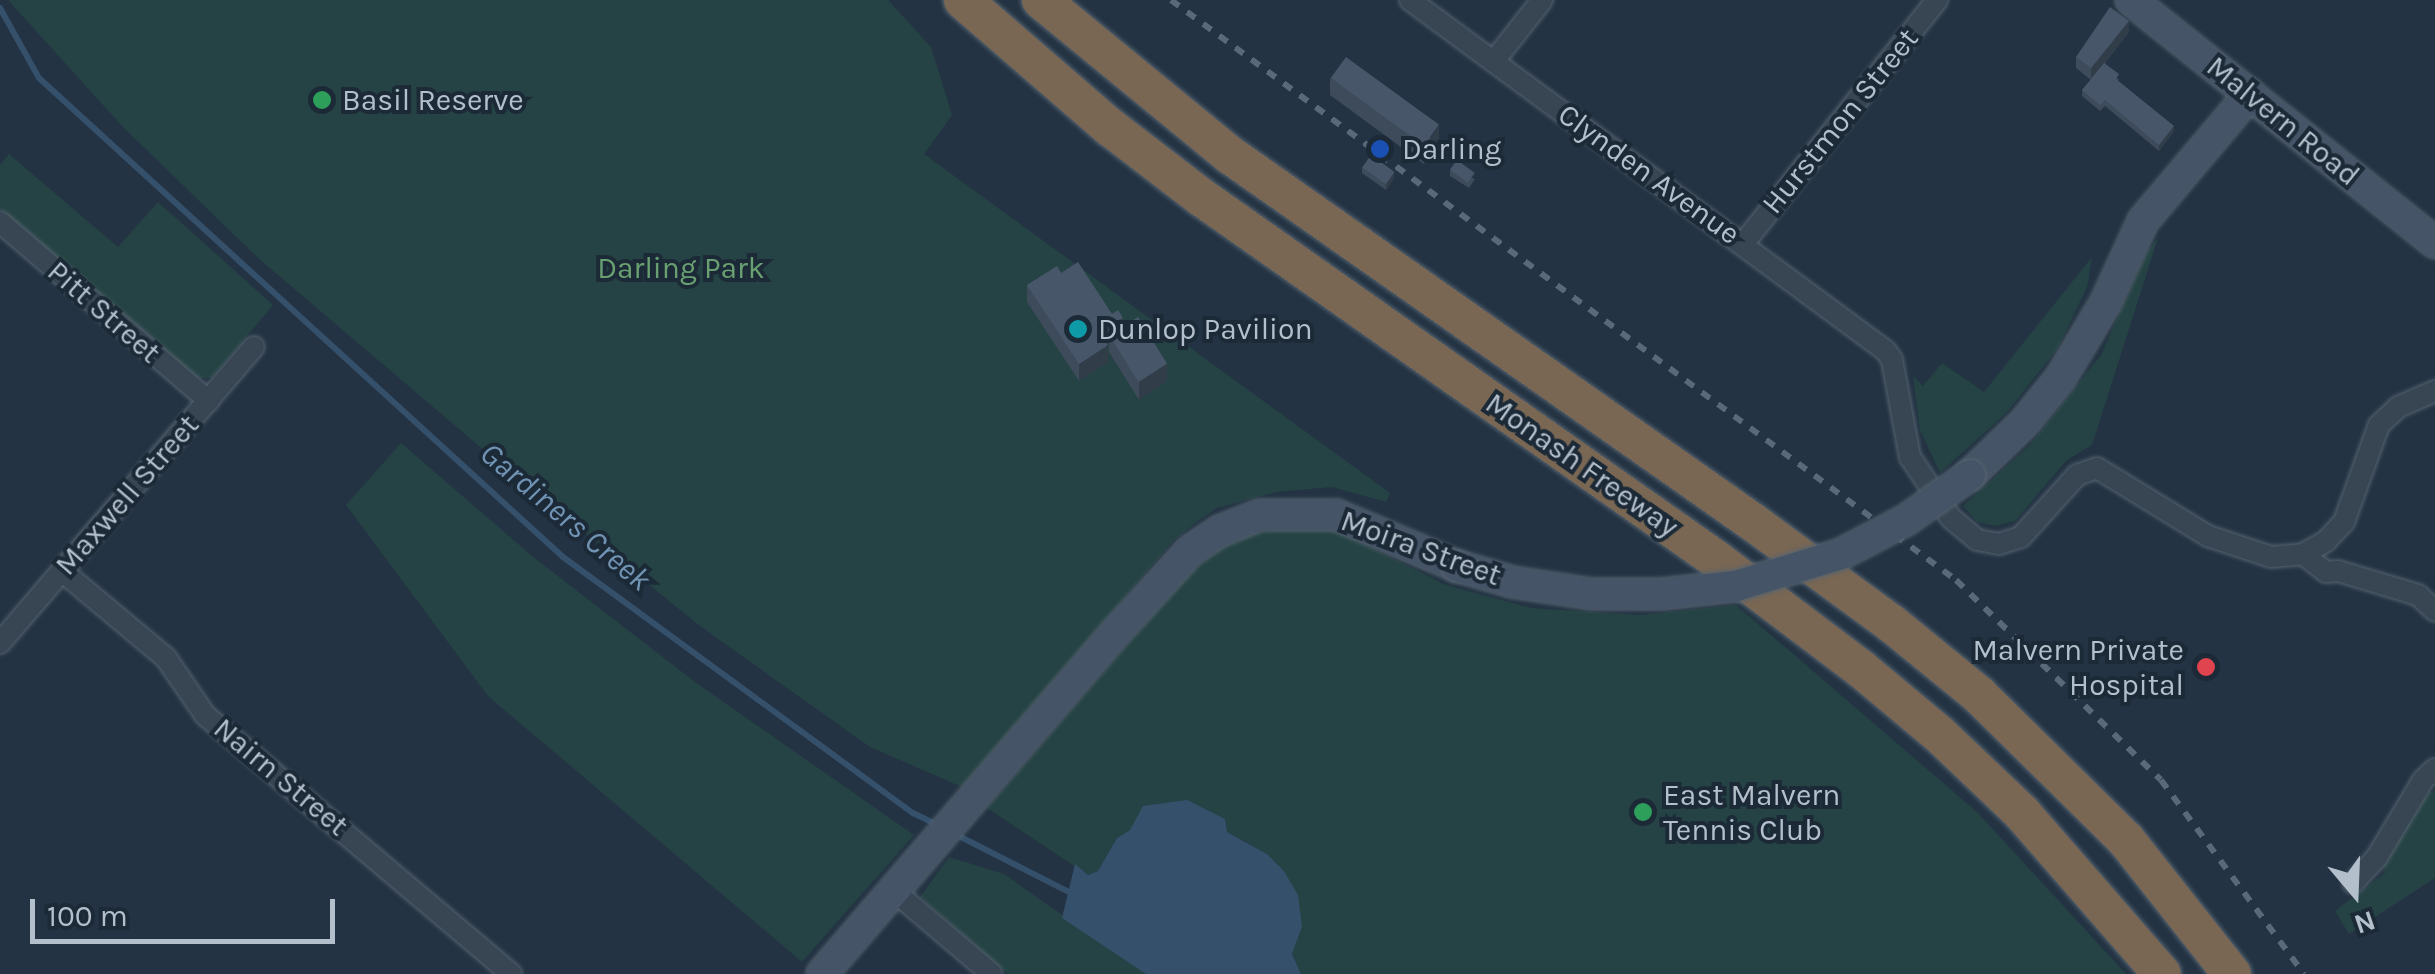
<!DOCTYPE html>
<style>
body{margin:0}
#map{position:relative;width:2435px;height:974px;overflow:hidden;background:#233343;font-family:Karla,sans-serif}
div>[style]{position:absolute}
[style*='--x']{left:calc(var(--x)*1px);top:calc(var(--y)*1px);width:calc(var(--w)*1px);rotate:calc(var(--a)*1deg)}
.green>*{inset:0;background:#254344}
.water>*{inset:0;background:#35506b}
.stream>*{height:6px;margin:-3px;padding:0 3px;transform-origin:3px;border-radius:3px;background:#35506b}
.roads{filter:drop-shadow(0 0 2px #55626f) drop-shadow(0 0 2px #55626f)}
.minor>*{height:20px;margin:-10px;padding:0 10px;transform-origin:10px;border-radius:10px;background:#384552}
.secondary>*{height:30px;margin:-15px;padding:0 15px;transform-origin:15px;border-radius:15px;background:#455466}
.motorway>*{height:38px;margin:-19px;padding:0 19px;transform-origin:19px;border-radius:19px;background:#796754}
.rail>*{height:6px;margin-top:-3px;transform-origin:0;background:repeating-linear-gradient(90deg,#59697a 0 10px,transparent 0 20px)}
.bridges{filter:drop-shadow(0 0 2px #55626f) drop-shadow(0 0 2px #55626f)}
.secondary-bridge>*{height:30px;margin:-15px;padding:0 15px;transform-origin:15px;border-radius:15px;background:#455466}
.wall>*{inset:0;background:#3d4b5a}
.shaded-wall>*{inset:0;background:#323d4a}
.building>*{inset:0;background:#475769;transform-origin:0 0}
.dots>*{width:28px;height:28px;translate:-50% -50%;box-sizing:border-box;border:5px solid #1c2a37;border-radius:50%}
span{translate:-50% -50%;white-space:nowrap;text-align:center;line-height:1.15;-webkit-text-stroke:8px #1c2a37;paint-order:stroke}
.poi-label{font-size:30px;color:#b4bfcc}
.left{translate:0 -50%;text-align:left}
.right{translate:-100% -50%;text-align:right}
.street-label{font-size:30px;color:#b4bfcc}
.park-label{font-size:30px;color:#69a071}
.water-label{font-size:32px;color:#7193b3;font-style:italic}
.north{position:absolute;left:2305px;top:844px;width:100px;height:100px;-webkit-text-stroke:8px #1c2a37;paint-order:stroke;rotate:161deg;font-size:28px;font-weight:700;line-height:40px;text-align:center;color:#b4bfcc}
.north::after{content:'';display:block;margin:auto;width:35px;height:45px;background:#b4bfcc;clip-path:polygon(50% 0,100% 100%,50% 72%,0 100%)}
.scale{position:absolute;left:30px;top:899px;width:305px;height:45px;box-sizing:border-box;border:5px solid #b4bfcc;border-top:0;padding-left:12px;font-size:30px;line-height:35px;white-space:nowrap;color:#b4bfcc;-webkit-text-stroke:8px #1c2a37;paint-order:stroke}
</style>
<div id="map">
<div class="green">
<i style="clip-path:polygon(8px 0,888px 0,931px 47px,952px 115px,924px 154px,1390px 493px,1386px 502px,1332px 487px,1277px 492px,1217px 508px,1198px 521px,1174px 540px,962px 787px,870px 747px,700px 626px,513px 475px,257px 257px,123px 127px)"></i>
<i style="clip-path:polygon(9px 154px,118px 247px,158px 202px,273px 305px,212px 378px,196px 378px,0 209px,0 165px)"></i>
<i style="clip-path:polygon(2158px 238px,2092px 445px,2067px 460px,2015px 521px,1995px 526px,1977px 522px,1963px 506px,2029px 446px,2101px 355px,2147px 251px)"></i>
<i style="clip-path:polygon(2092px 257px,2087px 287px,2058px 348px,2006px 413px,1940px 473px,1920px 430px,1913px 376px,1923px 386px,1942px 363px,1984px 392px)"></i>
<i style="clip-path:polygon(401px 443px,532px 556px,695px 682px,914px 835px,802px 962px,488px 696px,346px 505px)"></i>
<i style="clip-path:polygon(1296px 526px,1333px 529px,1446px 585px,1531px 608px,1640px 615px,1736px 605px,1977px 812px,2126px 974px,1301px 974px,1292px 954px,1302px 927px,1267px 854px,1241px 839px,1227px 832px,1130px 830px,1117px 838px,1099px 870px,1088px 875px,987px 808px,1181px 582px,1218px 549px,1253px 533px)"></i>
<i style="clip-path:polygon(2435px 791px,2435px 878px,2349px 934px,2335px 911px,2385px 873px,2383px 863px,2429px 792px)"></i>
<i style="clip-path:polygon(949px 857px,1004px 874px,1146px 974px,1008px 974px,920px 897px)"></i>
</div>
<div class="water">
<i style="clip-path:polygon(1187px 800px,1225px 819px,1227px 832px,1267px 854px,1284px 871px,1298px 895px,1302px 927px,1292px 954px,1301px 974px,1146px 974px,1062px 918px,1075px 864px,1088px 875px,1098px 871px,1117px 838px,1130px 830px,1143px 806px)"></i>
</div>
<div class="stream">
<i style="--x:0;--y:8;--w:80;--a:60.9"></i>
<i style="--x:39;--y:78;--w:710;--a:42.43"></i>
<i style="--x:563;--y:557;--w:434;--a:36.2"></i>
<i style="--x:913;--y:813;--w:30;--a:26"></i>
<i style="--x:955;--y:834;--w:132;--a:27"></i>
</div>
<div class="roads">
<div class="minor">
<i style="--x:1410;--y:0;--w:591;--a:36.4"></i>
<i style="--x:1886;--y:351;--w:11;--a:56"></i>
<i style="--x:1892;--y:360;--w:99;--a:79.5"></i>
<i style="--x:1910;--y:457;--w:73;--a:56.1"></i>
<i style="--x:1951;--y:518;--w:34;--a:40"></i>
<i style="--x:1977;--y:540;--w:22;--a:10"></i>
<i style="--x:1999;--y:544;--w:23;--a:-18"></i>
<i style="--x:2021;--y:537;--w:84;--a:-47.9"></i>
<i style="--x:2077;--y:475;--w:21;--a:-19"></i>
<i style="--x:2097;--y:468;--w:130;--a:31.5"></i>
<i style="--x:2208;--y:536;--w:66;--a:18.4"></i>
<i style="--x:2271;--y:557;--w:32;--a:-5"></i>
<i style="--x:2303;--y:554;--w:26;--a:-29"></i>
<i style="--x:2326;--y:541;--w:26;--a:-47"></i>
<i style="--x:2344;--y:522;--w:103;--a:-70.2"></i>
<i style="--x:2379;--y:425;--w:26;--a:-43"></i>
<i style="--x:2398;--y:407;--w:40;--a:-23.4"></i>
<i style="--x:1494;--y:61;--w:78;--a:-51.8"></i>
<i style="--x:0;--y:222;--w:275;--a:40.6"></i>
<i style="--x:1743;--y:244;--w:312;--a:-51.5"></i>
<i style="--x:2303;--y:554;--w:29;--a:38"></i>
<i style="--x:2326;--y:572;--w:12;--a:-5"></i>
<i style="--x:2338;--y:571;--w:84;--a:16.7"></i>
<i style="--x:2418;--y:595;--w:23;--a:43"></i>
<i style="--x:62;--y:571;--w:136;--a:39.9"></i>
<i style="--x:166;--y:658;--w:69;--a:55.6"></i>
<i style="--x:205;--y:715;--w:401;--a:40.2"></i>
<i style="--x:0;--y:643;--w:390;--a:-49.4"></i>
<i style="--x:2353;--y:883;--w:35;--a:-47"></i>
<i style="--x:2377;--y:857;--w:90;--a:-59.1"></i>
<i style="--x:2423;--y:780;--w:16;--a:-43"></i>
<i style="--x:894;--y:891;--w:128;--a:40.3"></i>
</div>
<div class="secondary">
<i style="--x:2131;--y:0;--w:389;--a:38.6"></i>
<i style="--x:1970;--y:475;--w:76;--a:-43.9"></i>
<i style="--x:2025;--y:422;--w:55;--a:-50.9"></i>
<i style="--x:2060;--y:379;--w:90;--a:-59.1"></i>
<i style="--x:2106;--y:302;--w:89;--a:-65.4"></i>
<i style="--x:2143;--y:221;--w:166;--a:-49.9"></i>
<i style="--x:822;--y:974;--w:454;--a:-49.3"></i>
<i style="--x:1118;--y:630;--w:107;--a:-47.7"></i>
<i style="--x:1190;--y:551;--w:36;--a:-34"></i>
<i style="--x:1220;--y:531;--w:43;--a:-21.8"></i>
<i style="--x:1260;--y:515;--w:76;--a:0"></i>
<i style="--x:1336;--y:515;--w:131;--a:22.9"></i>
</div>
<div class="motorway">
<i style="--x:963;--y:0;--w:196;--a:40.9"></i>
<i style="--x:1111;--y:128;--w:113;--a:37.5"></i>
<i style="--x:1201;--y:197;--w:631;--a:35.13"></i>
<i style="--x:1717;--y:560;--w:179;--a:37.1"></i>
<i style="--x:1860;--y:668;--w:103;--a:39.9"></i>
<i style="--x:1939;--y:734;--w:115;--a:43.6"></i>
<i style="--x:2022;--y:813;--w:213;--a:49"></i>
<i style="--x:1041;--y:0;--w:244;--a:39.4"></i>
<i style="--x:1230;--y:155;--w:640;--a:35.08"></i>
<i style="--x:1754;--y:523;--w:171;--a:36.2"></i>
<i style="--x:1892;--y:624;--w:112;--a:39.2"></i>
<i style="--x:1979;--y:695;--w:206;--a:44.6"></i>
<i style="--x:2126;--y:840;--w:171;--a:51.7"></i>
</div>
</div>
<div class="rail">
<i style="--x:1171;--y:0;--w:976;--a:36.46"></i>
<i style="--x:1956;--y:580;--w:286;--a:44.3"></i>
<i style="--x:2161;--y:780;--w:241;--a:53.6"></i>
</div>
<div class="bridges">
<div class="secondary-bridge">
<i style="--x:1457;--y:566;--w:57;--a:16.2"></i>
<i style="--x:1512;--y:582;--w:80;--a:8.6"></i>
<i style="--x:1591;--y:594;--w:71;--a:0"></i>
<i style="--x:1662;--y:594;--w:74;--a:-6.2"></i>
<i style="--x:1736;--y:586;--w:110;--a:-16.9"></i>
<i style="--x:1841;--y:554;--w:73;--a:-27.6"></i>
<i style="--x:1906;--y:520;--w:78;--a:-35.1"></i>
</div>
</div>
<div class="wall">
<i style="clip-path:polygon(2129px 32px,2105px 63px,2119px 80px,2118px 81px,2174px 131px,2159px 151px,2105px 106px,2100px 111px,2082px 96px,2082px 90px,2091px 80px,2076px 68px,2076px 57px)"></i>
<i style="clip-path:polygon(1330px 78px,1439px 142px,1424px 164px,1330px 95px)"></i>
<i style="clip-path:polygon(1362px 167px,1394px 178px,1386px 190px,1362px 173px)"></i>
<i style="clip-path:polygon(1450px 170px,1475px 179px,1469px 188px,1450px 176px)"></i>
<i style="clip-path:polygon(1061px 273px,1112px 314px,1167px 381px,1139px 400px,1109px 352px,1109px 343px,1107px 344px,1108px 362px,1079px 381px,1027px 302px,1027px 285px)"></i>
</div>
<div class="shaded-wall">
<i style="clip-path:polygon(2129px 21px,2129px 32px,2091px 80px,2091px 68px)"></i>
<i style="clip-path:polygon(1439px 125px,1439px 142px,1424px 164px,1424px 147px)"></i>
<i style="clip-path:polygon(2174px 126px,2174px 131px,2159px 151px,2159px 145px)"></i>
<i style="clip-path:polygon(1394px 172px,1394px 178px,1386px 190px,1386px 184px)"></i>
<i style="clip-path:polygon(1123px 318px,1123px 335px,1109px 335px,1109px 343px,1098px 349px,1098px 332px)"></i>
<i style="clip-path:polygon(1108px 345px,1108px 362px,1079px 381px,1079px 364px)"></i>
<i style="clip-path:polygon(1167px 364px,1167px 381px,1139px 400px,1139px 382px)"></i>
</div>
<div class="building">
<i style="clip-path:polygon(2110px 7px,2129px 21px,2091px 68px,2076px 57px)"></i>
<i style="left:1346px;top:57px;width:115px;height:26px;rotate:36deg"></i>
<i style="clip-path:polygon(2104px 63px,2119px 74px,2116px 79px,2174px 126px,2159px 145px,2105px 100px,2100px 105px,2082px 90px)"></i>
<i style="left:1371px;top:155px;width:29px;height:15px;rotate:36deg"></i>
<i style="left:1457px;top:160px;width:22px;height:12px;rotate:36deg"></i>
<i style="clip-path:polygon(1078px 262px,1112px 314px,1118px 310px,1123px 318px,1098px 332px,1108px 345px,1079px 364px,1027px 285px,1057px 266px,1061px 273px)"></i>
<i style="left:1138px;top:317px;width:55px;height:34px;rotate:58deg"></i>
</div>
<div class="dots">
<i style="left:322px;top:100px;background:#2e9e5b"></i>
<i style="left:1380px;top:149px;background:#1a4fb4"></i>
<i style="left:1078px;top:329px;background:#0f9aa8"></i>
<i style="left:2206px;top:667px;background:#e0444e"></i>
<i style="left:1643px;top:812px;background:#2e9e5b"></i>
</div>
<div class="poi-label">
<span class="left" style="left:342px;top:100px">Basil Reserve</span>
<span class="left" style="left:1402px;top:149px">Darling</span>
<span class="left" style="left:1098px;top:329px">Dunlop Pavilion</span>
<span class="right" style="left:2184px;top:667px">Malvern Private<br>Hospital</span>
<span class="left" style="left:1663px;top:812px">East Malvern<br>Tennis Club</span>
</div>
<div class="street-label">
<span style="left:1840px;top:121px;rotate:-51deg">Hurstmon Street</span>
<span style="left:2283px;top:121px;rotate:39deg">Malvern Road</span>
<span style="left:1649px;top:174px;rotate:36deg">Clynden Avenue</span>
<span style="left:104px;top:312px;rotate:41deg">Pitt Street</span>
<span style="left:1582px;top:465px;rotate:35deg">Monash Freeway</span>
<span style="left:127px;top:495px;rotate:-49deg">Maxwell Street</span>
<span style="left:1421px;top:548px;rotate:20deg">Moira Street</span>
<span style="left:281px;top:777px;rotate:40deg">Nairn Street</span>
</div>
<div class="park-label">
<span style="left:681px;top:268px">Darling Park</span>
</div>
<div class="water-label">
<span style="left:565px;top:517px;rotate:40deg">Gardiners Creek</span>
</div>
<div class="north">N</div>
<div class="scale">100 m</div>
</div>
